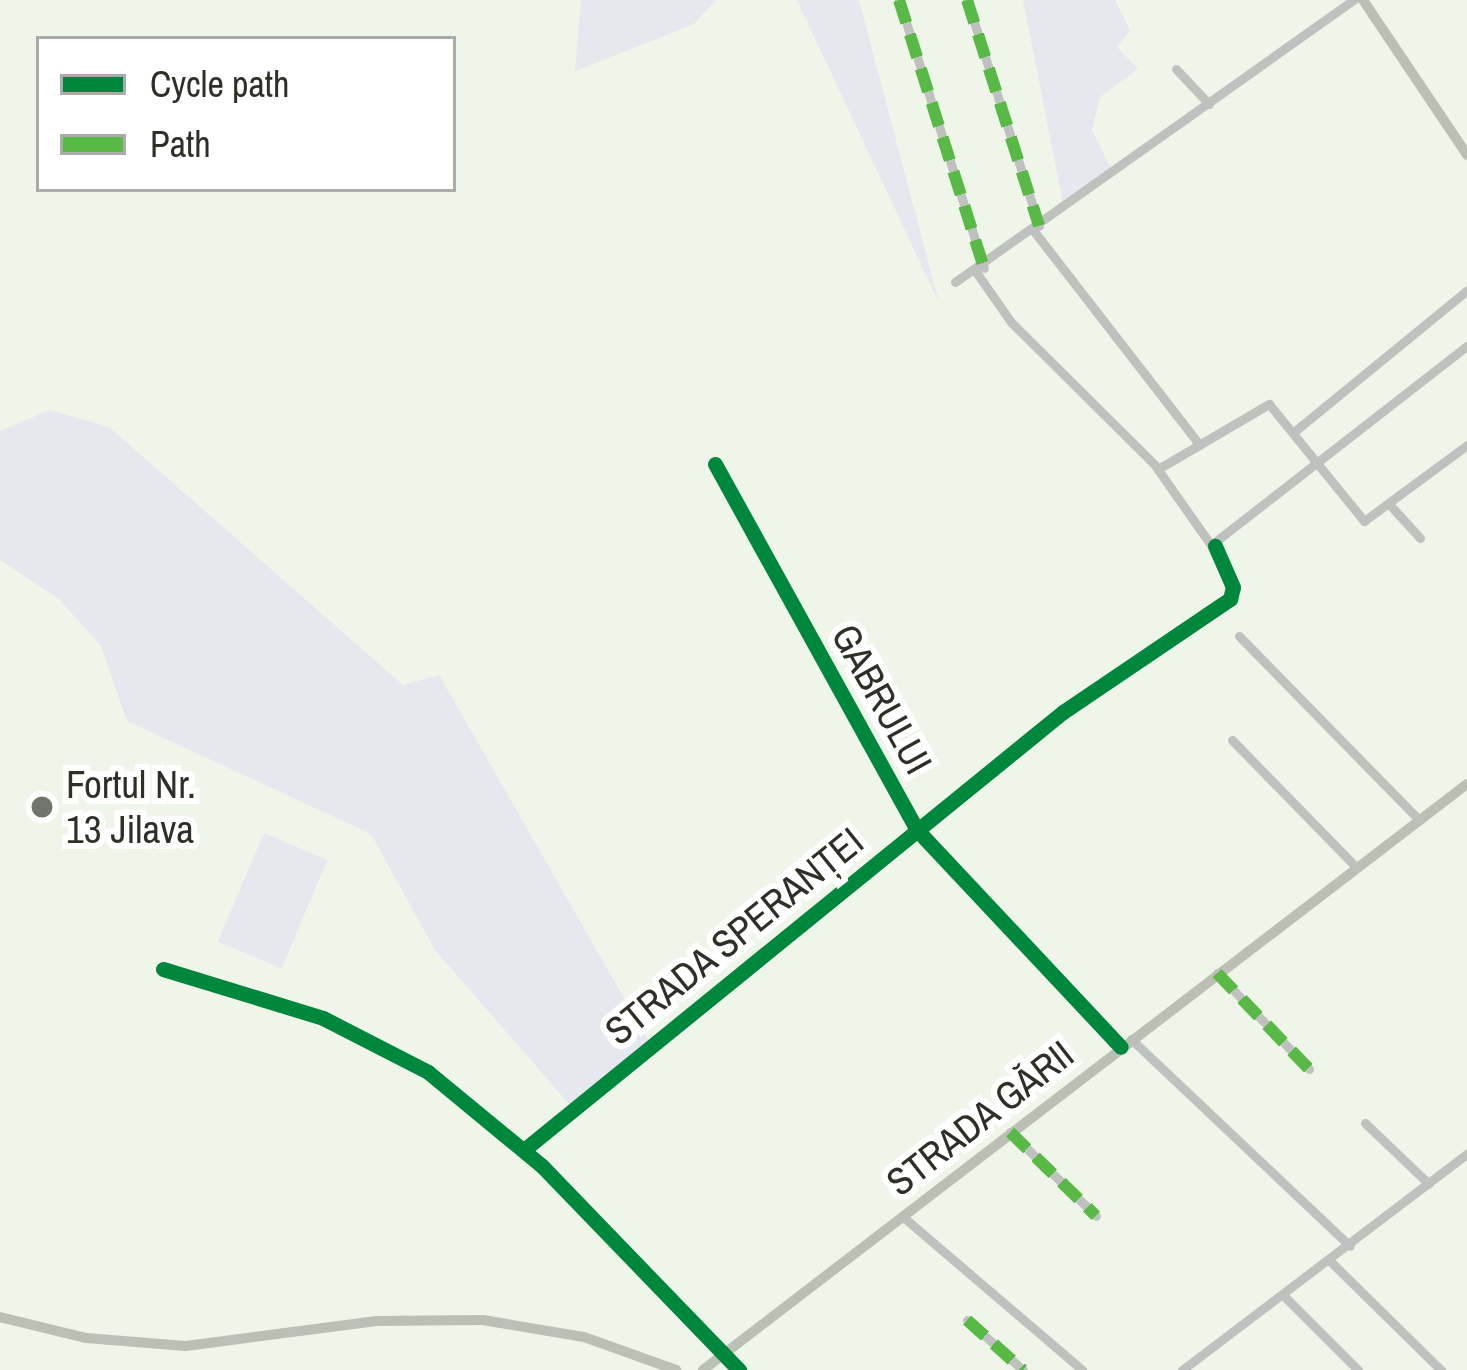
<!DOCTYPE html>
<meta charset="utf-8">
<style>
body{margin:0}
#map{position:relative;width:1467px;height:1370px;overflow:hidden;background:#eff5e8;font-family:"Archivo Narrow",sans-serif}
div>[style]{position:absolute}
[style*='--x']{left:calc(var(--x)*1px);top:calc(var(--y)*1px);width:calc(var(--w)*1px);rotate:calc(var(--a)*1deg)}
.green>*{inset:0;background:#e6e8ef;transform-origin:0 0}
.minor>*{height:9px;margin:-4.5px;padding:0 4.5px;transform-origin:4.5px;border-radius:4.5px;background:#bfc1be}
.major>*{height:10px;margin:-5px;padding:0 5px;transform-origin:5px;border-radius:5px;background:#bbbfb5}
.quiet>*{height:12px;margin-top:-6px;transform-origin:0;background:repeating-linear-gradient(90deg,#58b947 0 24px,transparent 0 36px)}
.cycleway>*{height:15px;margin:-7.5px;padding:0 7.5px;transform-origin:7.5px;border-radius:7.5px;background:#00873e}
.dots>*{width:33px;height:33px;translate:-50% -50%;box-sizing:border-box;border:6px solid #fff;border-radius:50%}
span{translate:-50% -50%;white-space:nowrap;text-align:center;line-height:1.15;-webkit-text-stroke:12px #fff;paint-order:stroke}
.street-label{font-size:39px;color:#2c3027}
.poi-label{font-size:39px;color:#2c3027}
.left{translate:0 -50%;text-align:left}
.legend{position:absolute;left:36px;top:36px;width:420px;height:156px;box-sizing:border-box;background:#fff;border:3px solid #abaca9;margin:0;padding:15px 21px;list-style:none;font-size:36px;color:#2c3027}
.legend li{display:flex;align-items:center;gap:24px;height:60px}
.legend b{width:60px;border:3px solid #abaca9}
</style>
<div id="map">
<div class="green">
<i style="clip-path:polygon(581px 0,716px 0,694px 24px,575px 71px)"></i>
<i style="clip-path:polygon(797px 0,859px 0,939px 303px)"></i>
<i style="clip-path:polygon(1023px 0,1115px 0,1130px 30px,1117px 47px,1138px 69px,1100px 97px,1092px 130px,1112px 171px,1063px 203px)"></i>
<i style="clip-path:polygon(50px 410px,109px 427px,403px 685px,439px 675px,652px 1047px,576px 1112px,435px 950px,371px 834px,127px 721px,101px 646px,59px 599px,0 560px,0 431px)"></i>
<i style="left:264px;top:833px;width:69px;height:118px;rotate:23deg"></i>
</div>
<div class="minor">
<i style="--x:899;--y:0;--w:281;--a:72.4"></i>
<i style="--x:967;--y:0;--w:237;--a:72.3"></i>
<i style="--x:1176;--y:69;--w:48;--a:46.7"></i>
<i style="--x:1033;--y:230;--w:272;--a:52.2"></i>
<i style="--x:976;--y:272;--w:61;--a:55"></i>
<i style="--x:1011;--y:322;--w:202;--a:44.8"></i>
<i style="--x:1154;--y:464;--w:99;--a:54.9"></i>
<i style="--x:1211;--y:545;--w:324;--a:-37.9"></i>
<i style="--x:955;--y:282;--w:489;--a:-35.3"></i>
<i style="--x:1295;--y:431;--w:222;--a:-39.3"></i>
<i style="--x:715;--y:464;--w:419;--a:61.1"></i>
<i style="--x:918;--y:831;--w:296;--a:46.8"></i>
<i style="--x:1158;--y:469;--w:129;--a:-30.4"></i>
<i style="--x:1269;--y:404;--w:151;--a:50.9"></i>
<i style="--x:1364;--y:521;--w:128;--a:-36.4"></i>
<i style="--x:1389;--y:504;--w:46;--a:47.6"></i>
<i style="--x:1239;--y:636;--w:257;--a:45.6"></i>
<i style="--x:1232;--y:740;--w:177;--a:45.7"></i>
<i style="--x:163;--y:969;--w:167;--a:17"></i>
<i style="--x:323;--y:1018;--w:118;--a:27.2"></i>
<i style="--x:428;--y:1072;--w:148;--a:39.5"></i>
<i style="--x:542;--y:1166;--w:284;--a:46"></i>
<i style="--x:1217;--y:973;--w:133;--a:46.2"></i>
<i style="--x:1131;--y:1039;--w:301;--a:43.4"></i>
<i style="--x:1365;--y:1123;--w:88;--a:43.6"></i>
<i style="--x:1010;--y:1132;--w:120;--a:44.3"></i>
<i style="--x:525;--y:1149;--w:693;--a:-39.09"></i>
<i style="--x:1063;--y:712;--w:202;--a:-34.1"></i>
<i style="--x:1230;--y:599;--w:12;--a:-76"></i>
<i style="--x:1233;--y:587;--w:45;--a:-113.7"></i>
<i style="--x:902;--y:1216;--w:237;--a:40.5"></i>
<i style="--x:1330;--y:1261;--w:156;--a:44.5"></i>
<i style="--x:1283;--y:1295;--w:106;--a:45"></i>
<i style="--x:967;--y:1320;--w:75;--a:41.8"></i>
<i style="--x:1182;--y:1370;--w:358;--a:-37.2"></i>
</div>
<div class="major">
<i style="--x:1363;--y:0;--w:187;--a:56.1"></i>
<i style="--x:0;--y:1317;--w:89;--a:13.7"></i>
<i style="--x:86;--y:1338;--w:100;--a:4.6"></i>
<i style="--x:186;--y:1346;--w:192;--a:-7.5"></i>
<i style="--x:376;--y:1321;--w:107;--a:-0.5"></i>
<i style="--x:483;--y:1320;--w:102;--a:9.6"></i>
<i style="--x:584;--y:1337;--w:98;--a:19.7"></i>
<i style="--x:703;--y:1370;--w:963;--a:-37.49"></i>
</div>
<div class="quiet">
<i style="--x:899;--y:0;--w:281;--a:72.4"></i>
<i style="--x:967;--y:0;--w:237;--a:72.3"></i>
<i style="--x:1217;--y:973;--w:133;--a:46.2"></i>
<i style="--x:1010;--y:1132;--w:120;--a:44.3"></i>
<i style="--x:967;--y:1320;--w:75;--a:41.8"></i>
</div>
<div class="cycleway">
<i style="--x:715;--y:464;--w:419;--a:61.1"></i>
<i style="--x:918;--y:831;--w:296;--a:46.8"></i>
<i style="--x:163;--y:969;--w:167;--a:17"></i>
<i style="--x:323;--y:1018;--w:118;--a:27.2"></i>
<i style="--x:428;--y:1072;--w:148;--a:39.5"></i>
<i style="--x:542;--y:1166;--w:284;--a:46"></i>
<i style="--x:525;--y:1149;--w:693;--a:-39.09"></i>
<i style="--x:1063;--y:712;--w:202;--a:-34.1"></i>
<i style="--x:1230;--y:599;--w:12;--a:-76"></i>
<i style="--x:1233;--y:587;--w:45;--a:-113.7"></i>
</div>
<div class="dots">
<i style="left:42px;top:807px;background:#70756b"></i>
</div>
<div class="street-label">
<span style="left:882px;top:699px;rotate:61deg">GABRULUI</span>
<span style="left:734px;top:936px;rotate:-39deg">STRADA SPERANȚEI</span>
<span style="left:980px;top:1118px;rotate:-38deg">STRADA GĂRII</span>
</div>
<div class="poi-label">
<span class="left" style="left:66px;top:807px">Fortul Nr.<br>13 Jilava</span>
</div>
<ul class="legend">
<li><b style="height:15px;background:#00873e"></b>Cycle path</li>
<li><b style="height:15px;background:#58b947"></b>Path</li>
</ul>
</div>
